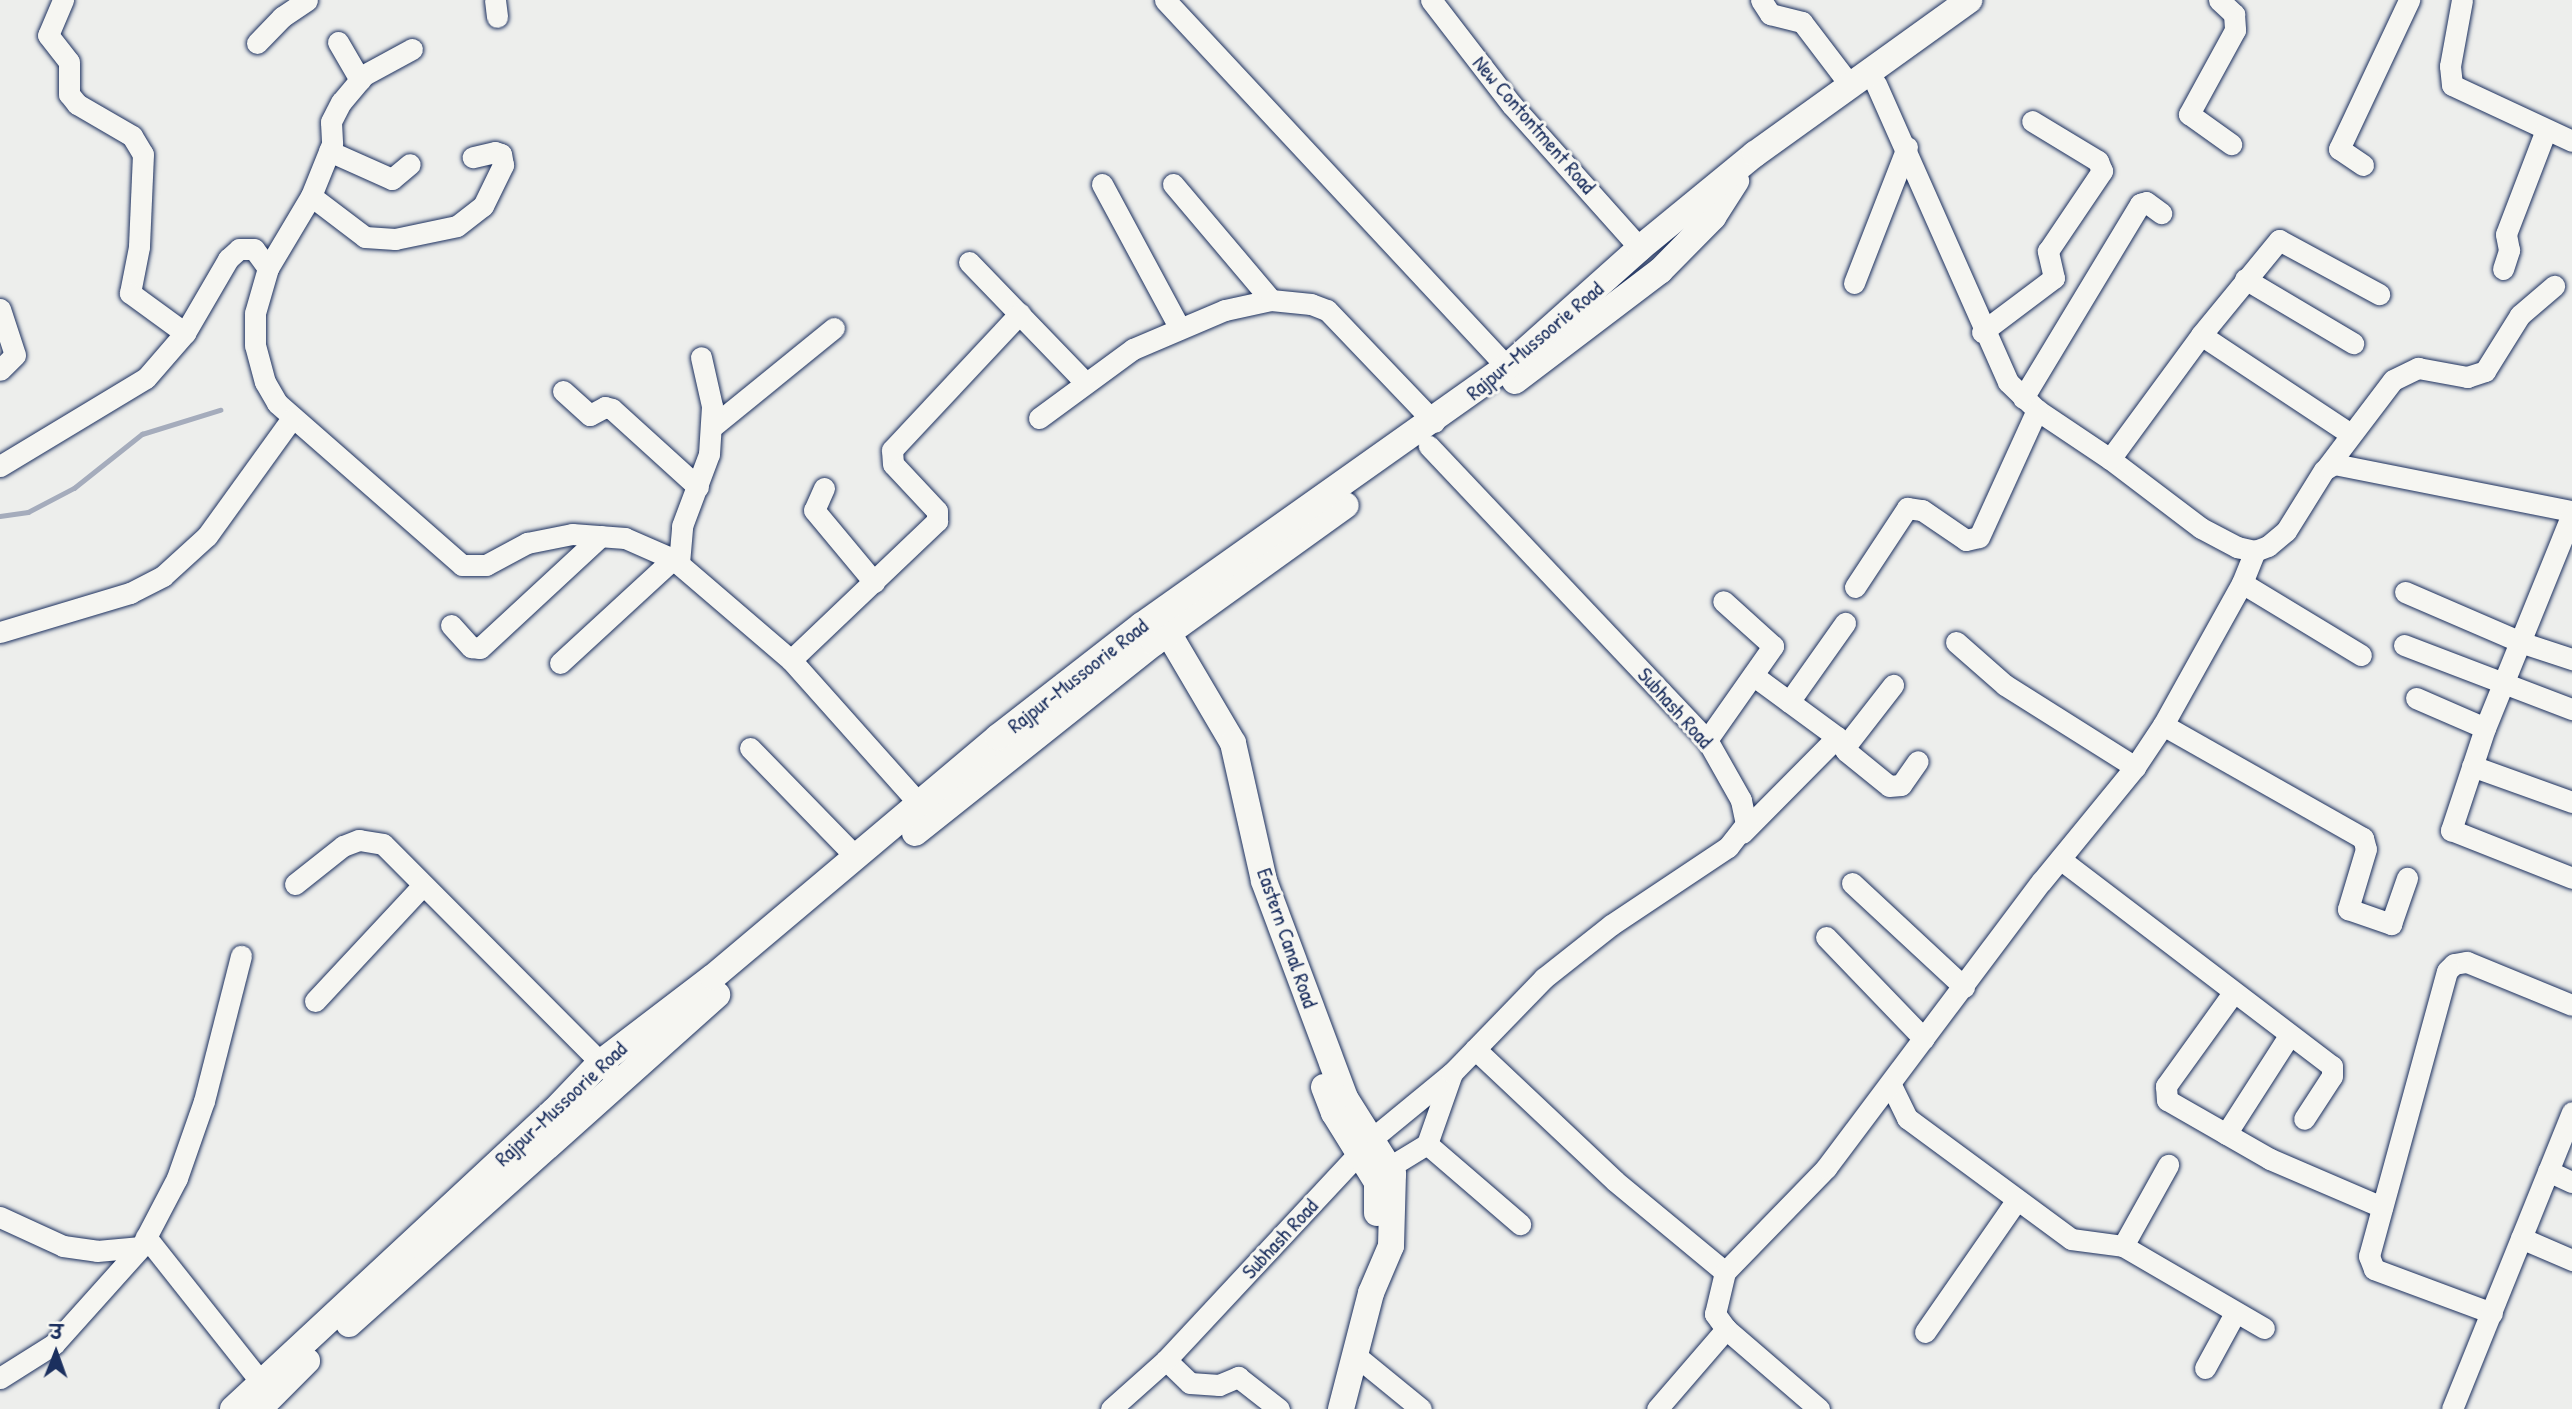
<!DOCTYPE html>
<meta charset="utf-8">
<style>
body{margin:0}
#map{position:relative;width:2572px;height:1409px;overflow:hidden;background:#edeeec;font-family:"Patrick Hand","Playpen Sans Deva",sans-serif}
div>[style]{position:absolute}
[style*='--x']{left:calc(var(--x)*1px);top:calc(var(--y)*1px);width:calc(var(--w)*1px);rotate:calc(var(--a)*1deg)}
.stream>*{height:4.5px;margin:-2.25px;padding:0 2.25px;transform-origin:2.25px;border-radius:2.25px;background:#a5acbc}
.roads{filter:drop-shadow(0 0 2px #1b2f5e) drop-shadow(0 0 2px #1b2f5e)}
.minor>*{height:21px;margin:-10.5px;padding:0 10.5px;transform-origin:10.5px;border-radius:10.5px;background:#f6f6f2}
.major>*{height:26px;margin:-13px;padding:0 13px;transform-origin:13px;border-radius:13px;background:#f6f6f2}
span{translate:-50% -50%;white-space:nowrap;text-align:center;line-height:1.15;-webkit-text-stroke:6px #f6f6f2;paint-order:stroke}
.street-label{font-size:21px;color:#1b2f5e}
.north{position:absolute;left:21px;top:1318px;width:70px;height:70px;-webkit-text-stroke:5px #f6f6f2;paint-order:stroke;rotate:1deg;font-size:19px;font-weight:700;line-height:28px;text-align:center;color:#1b2f5e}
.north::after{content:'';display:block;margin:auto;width:24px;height:32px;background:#1b2f5e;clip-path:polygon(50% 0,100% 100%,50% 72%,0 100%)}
</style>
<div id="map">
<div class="stream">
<i style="--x:0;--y:516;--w:28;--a:-8"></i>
<i style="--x:28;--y:512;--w:52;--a:-27.6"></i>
<i style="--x:74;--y:488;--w:87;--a:-38.5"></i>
<i style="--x:142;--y:434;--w:82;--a:-17.1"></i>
</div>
<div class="roads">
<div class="minor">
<i style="--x:63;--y:0;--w:38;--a:113"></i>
<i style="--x:48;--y:35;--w:34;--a:52"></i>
<i style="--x:69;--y:62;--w:32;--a:90"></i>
<i style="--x:69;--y:94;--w:13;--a:51"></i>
<i style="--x:77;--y:104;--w:64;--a:30.2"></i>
<i style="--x:132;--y:136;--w:21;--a:59"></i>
<i style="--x:143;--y:154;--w:93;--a:92.5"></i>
<i style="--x:139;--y:247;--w:47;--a:101.1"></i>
<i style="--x:130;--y:293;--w:68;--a:36"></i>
<i style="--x:495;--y:0;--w:17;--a:83"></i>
<i style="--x:1165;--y:0;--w:502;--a:47.02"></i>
<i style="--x:1431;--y:0;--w:133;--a:52.4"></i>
<i style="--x:1512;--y:105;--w:192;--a:48.2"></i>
<i style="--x:1761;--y:0;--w:17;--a:57"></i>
<i style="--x:1770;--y:14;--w:33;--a:14"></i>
<i style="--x:1802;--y:22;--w:79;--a:52.7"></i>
<i style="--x:2219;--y:0;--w:21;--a:43"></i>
<i style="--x:2234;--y:14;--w:16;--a:86"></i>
<i style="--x:2235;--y:30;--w:96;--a:118.7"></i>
<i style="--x:2189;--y:114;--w:52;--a:35.5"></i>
<i style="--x:2462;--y:0;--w:67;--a:100.3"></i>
<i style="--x:2450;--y:66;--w:19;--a:84"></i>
<i style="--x:2452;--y:85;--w:132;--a:25"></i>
<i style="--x:338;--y:42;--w:44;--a:59.9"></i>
<i style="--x:257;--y:43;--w:36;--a:-46"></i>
<i style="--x:282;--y:17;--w:30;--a:-34"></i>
<i style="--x:412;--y:49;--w:55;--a:151.6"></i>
<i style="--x:364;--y:75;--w:35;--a:130"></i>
<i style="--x:341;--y:102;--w:22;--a:117"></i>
<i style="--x:331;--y:122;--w:22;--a:87"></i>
<i style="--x:332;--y:144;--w:56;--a:112"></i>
<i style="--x:311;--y:196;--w:84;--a:120.8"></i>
<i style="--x:268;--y:268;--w:47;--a:106.1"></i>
<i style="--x:255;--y:313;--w:32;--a:90"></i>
<i style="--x:255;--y:345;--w:38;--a:75"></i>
<i style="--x:265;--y:382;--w:24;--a:60"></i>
<i style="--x:277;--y:403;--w:246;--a:41.2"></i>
<i style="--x:462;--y:565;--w:24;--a:0"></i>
<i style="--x:486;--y:565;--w:47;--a:-28.2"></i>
<i style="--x:527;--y:543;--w:46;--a:-11.3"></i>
<i style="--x:572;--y:534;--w:53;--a:4.3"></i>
<i style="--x:625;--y:538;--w:52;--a:23.6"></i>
<i style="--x:673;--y:559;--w:155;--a:40.6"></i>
<i style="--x:791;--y:660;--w:195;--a:48.3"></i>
<i style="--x:1876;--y:84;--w:326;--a:66.1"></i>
<i style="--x:2008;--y:382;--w:40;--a:44"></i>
<i style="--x:2037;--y:410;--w:88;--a:33.9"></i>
<i style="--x:2110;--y:459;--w:114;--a:37.2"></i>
<i style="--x:2201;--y:528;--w:41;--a:27.8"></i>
<i style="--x:2237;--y:547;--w:18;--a:13"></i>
<i style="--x:2255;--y:551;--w:14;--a:-21"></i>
<i style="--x:2268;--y:546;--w:23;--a:-40"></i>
<i style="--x:2286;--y:531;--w:72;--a:-58.1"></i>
<i style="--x:2324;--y:470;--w:12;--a:-31"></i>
<i style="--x:2334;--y:464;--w:243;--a:11.2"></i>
<i style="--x:329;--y:151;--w:69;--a:24"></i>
<i style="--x:392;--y:179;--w:23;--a:-40"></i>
<i style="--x:2363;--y:165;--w:29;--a:-146"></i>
<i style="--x:2339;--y:149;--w:165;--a:-64.8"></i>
<i style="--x:1102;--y:184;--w:162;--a:61.7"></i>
<i style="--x:1173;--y:184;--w:152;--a:49.8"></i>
<i style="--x:311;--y:196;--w:68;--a:37.2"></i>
<i style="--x:365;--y:237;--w:30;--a:4"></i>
<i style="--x:395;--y:239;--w:63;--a:-11.8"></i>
<i style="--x:457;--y:226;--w:33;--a:-38"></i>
<i style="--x:483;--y:206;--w:46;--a:-64"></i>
<i style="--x:503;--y:165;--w:11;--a:-100"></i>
<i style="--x:501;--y:154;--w:6;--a:-162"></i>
<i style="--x:495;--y:152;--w:23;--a:167"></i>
<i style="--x:969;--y:262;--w:165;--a:46"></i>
<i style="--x:2503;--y:269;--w:20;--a:-72"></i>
<i style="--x:2509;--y:250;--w:16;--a:-101"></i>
<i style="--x:2506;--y:234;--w:111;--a:-69"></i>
<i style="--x:2245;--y:279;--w:126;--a:30.7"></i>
<i style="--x:1854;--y:283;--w:146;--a:-68.7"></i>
<i style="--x:0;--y:309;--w:48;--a:71.9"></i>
<i style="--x:15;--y:355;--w:21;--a:135"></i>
<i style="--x:1982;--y:332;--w:90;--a:-36.9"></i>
<i style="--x:2054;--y:278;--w:28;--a:-103"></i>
<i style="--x:2048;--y:251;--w:97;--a:-56"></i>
<i style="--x:2102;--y:171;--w:11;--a:-112"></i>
<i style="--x:2098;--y:161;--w:77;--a:-148.8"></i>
<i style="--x:2201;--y:335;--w:178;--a:33.5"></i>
<i style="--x:563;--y:391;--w:36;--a:42"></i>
<i style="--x:590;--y:415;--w:17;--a:-28"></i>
<i style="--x:605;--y:407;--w:7;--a:16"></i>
<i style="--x:612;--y:409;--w:116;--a:42.2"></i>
<i style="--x:2023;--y:398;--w:227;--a:-58.9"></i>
<i style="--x:2140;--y:204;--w:6;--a:-18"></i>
<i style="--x:2146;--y:202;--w:19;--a:36"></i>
<i style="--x:1039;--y:418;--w:117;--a:-36.3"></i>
<i style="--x:1133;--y:349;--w:100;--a:-23"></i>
<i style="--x:1225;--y:310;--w:47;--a:-12.3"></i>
<i style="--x:1271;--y:300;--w:40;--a:5.7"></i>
<i style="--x:1311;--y:304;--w:17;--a:21"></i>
<i style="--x:1327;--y:310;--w:155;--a:46.3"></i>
<i style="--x:712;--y:427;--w:157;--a:-39.1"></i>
<i style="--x:2110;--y:459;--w:154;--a:-53.7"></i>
<i style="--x:2201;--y:335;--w:123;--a:-50.6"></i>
<i style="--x:2279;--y:240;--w:114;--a:28.4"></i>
<i style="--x:0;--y:466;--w:170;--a:-31.1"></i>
<i style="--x:146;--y:378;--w:60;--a:-49.1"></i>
<i style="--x:185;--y:333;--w:86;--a:-59.8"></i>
<i style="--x:228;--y:259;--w:15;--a:-42"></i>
<i style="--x:239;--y:249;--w:15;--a:0"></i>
<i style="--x:254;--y:249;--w:24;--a:54"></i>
<i style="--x:2327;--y:467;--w:109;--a:-52.8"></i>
<i style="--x:2393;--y:380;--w:28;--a:-26"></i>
<i style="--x:2418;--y:368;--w:50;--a:10.4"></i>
<i style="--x:2467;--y:377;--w:19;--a:-18"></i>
<i style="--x:2485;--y:371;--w:66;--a:-58"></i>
<i style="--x:2520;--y:315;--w:45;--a:-40.5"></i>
<i style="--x:824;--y:488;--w:24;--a:114"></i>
<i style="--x:814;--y:510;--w:94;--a:50.2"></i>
<i style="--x:2572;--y:514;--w:231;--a:112.1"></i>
<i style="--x:2485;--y:728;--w:108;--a:108.4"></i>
<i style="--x:2451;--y:830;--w:130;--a:21.6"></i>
<i style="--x:679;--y:563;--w:37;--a:-85"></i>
<i style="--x:682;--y:526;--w:77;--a:-69.4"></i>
<i style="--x:709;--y:454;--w:48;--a:-86.4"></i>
<i style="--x:712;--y:406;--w:50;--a:-102.7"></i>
<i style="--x:2242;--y:583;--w:139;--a:31.2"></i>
<i style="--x:1855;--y:587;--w:95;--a:-56.6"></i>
<i style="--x:1907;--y:508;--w:15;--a:8"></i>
<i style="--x:1922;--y:510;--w:53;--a:34.3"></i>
<i style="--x:1966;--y:540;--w:13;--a:-13"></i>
<i style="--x:1979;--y:537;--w:140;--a:-65.5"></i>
<i style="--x:2405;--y:592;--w:129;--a:23.4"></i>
<i style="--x:2523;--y:643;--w:52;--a:18.1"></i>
<i style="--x:451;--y:625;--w:30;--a:48"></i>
<i style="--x:471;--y:647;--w:9;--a:6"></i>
<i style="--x:480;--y:648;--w:165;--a:-42.8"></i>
<i style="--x:0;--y:632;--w:136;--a:-16.7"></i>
<i style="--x:130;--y:593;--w:37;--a:-27"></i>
<i style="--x:163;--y:576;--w:59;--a:-42.3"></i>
<i style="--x:207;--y:536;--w:145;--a:-54.2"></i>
<i style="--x:1956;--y:642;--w:65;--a:41.3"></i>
<i style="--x:2005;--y:685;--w:154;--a:32.2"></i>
<i style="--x:2404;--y:645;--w:180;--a:20.9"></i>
<i style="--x:791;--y:660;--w:202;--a:-43.6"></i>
<i style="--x:937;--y:521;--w:10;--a:-90"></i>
<i style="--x:937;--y:511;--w:64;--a:-133.1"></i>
<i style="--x:893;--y:464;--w:14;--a:-94"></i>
<i style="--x:892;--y:450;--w:187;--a:-46.9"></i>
<i style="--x:560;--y:663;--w:154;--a:-42.6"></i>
<i style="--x:1754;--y:676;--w:103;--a:36.3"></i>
<i style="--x:1837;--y:737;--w:17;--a:57"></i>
<i style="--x:1846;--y:751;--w:55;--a:39.1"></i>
<i style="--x:1889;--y:786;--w:12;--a:-5"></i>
<i style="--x:1901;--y:785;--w:29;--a:-55"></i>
<i style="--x:2416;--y:698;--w:75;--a:23.5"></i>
<i style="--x:1789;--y:702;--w:97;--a:-54.7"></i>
<i style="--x:2163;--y:725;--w:230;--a:29.5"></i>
<i style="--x:2363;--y:838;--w:11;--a:75"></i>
<i style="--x:2366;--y:849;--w:63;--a:106.7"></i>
<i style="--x:2348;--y:909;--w:46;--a:19.2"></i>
<i style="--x:2391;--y:924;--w:49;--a:-70.8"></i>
<i style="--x:1707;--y:740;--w:115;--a:-54.9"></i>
<i style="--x:1773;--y:646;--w:67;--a:-138"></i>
<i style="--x:750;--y:748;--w:153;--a:45.8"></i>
<i style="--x:1844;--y:748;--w:80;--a:-52.1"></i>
<i style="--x:2472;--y:766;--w:106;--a:19.8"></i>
<i style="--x:1742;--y:833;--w:135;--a:-45.3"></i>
<i style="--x:2060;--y:859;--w:342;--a:37.3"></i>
<i style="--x:2332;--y:1066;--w:10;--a:90"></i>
<i style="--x:2332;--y:1076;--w:51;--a:123.1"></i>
<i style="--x:1852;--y:883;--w:153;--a:42.9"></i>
<i style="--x:295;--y:884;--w:61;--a:-38.4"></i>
<i style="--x:343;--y:846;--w:17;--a:-21"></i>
<i style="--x:359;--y:840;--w:24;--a:9"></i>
<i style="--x:383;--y:844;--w:323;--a:45.1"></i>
<i style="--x:1826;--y:937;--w:141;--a:46.1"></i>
<i style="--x:2233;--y:993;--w:115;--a:125.8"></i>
<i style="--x:2166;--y:1086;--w:14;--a:86"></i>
<i style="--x:2167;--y:1100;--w:119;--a:29.8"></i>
<i style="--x:2270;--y:1159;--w:122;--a:23.2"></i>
<i style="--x:315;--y:1001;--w:158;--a:-47"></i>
<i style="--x:1475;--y:1049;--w:192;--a:43.3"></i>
<i style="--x:1615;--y:1181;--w:143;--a:39.6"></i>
<i style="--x:1891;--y:1085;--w:37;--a:64"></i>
<i style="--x:1907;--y:1118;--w:204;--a:36.4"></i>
<i style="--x:2071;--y:1239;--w:52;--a:7.7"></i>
<i style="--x:2123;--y:1246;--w:163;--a:30.2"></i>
<i style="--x:2226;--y:1134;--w:117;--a:-57.3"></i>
<i style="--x:1427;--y:1144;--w:123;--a:40.7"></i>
<i style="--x:1374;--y:1167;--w:17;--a:-3"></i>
<i style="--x:1391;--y:1166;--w:42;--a:-31.4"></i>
<i style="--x:1427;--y:1144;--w:75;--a:-70.6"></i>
<i style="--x:2548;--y:1171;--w:26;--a:25"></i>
<i style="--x:0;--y:1217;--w:69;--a:24.7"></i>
<i style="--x:63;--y:1246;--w:34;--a:8"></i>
<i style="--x:97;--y:1251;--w:44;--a:-5.2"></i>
<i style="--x:146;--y:1237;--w:184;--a:51.6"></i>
<i style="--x:2521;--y:1238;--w:56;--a:23.3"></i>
<i style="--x:2123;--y:1246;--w:93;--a:-60.9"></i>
<i style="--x:2492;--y:1313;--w:126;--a:-159.6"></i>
<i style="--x:2374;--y:1269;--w:14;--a:-111"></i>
<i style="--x:2369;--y:1256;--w:295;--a:-74.7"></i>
<i style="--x:2447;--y:971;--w:10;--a:-45"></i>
<i style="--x:2454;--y:964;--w:13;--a:-9"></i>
<i style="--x:2467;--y:962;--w:113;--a:22.3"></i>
<i style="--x:1925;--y:1332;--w:160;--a:-55.2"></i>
<i style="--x:1355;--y:1355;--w:85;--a:39.3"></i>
<i style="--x:1166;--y:1360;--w:33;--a:44"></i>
<i style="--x:1190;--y:1383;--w:29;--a:4"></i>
<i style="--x:1219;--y:1385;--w:21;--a:-23"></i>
<i style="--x:1238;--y:1377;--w:52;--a:38"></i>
<i style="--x:2205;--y:1368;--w:63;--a:-61.4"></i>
<i style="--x:0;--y:1378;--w:64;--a:-32.2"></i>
<i style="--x:54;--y:1344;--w:130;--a:-48.1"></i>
<i style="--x:141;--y:1247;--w:78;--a:-62.4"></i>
<i style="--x:177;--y:1178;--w:82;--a:-70.7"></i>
<i style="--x:204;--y:1101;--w:150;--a:-75.7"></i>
<i style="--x:1111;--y:1409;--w:74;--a:-41.7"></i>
<i style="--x:1166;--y:1360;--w:305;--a:-47"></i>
<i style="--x:1374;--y:1137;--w:101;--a:-39.4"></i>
<i style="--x:1452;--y:1073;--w:132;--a:-45.9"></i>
<i style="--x:1544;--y:978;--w:85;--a:-38.3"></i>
<i style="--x:1611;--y:925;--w:141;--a:-33.7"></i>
<i style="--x:1728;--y:847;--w:29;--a:-52"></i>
<i style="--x:1746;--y:824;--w:25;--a:-102"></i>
<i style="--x:1741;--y:800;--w:69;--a:-119.5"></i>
<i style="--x:1707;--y:740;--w:405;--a:-133.4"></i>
<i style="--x:1657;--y:1409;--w:106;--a:-49.2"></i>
<i style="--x:1819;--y:1409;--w:123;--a:-139.3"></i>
<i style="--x:1726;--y:1329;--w:19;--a:-126"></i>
<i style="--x:1715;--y:1314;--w:43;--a:-76.6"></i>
<i style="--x:1725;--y:1272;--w:145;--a:-45.8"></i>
<i style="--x:1826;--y:1168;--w:358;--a:-53.1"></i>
<i style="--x:2041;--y:882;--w:149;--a:-50.7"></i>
<i style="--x:2135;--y:767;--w:50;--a:-56.3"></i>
<i style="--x:2163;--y:725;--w:162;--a:-60.9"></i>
<i style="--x:2242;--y:583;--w:35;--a:-68"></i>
<i style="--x:2452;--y:1409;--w:320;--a:-68"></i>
</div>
<div class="major">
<i style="--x:1515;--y:381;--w:182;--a:-37.2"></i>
<i style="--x:1660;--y:271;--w:76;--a:-45.5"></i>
<i style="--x:1713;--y:217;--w:43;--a:-57.4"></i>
<i style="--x:1160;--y:619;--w:144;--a:59.5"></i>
<i style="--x:1233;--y:743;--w:141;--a:77.3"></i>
<i style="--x:1264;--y:881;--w:232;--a:69.5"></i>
<i style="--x:1345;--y:1098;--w:90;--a:57.7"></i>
<i style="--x:1393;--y:1174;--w:72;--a:91.6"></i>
<i style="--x:1391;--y:1246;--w:51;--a:113.1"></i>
<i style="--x:1371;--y:1293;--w:120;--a:104.5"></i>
<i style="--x:915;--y:833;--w:305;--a:-38.5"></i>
<i style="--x:1154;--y:643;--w:236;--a:-35.7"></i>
<i style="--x:1324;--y:1087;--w:28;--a:69"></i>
<i style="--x:1334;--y:1113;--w:81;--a:58.1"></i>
<i style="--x:1377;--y:1182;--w:31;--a:90"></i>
<i style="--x:349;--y:1324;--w:494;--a:-41.8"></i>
<i style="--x:233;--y:1409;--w:438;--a:-42.9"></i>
<i style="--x:554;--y:1111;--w:66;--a:-46.2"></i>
<i style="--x:600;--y:1063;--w:142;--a:-37.3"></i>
<i style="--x:713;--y:977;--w:373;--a:-40.1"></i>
<i style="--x:998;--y:737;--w:182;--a:-37.9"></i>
<i style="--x:1142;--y:625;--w:447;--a:-35.3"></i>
<i style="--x:1507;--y:367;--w:178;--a:-41.8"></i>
<i style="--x:1640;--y:248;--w:149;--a:-39.3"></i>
<i style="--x:1755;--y:154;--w:264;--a:-35.7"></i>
<i style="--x:259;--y:1409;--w:68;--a:-45"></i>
</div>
</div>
<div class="street-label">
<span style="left:1534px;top:125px;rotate:49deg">New Contontment Road</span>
<span style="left:1535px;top:341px;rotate:-40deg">Rajpur-Mussoorie Road</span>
<span style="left:1078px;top:676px;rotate:-38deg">Rajpur-Mussoorie Road</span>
<span style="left:1675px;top:708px;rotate:48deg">Subhash Road</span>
<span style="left:1287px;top:938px;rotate:71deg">Eastern Canal Road</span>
<span style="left:561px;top:1104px;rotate:-43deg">Rajpur-Mussoorie Road</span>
<span style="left:1280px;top:1239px;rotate:-47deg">Subhash Road</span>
</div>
<div class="north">उ</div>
</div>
